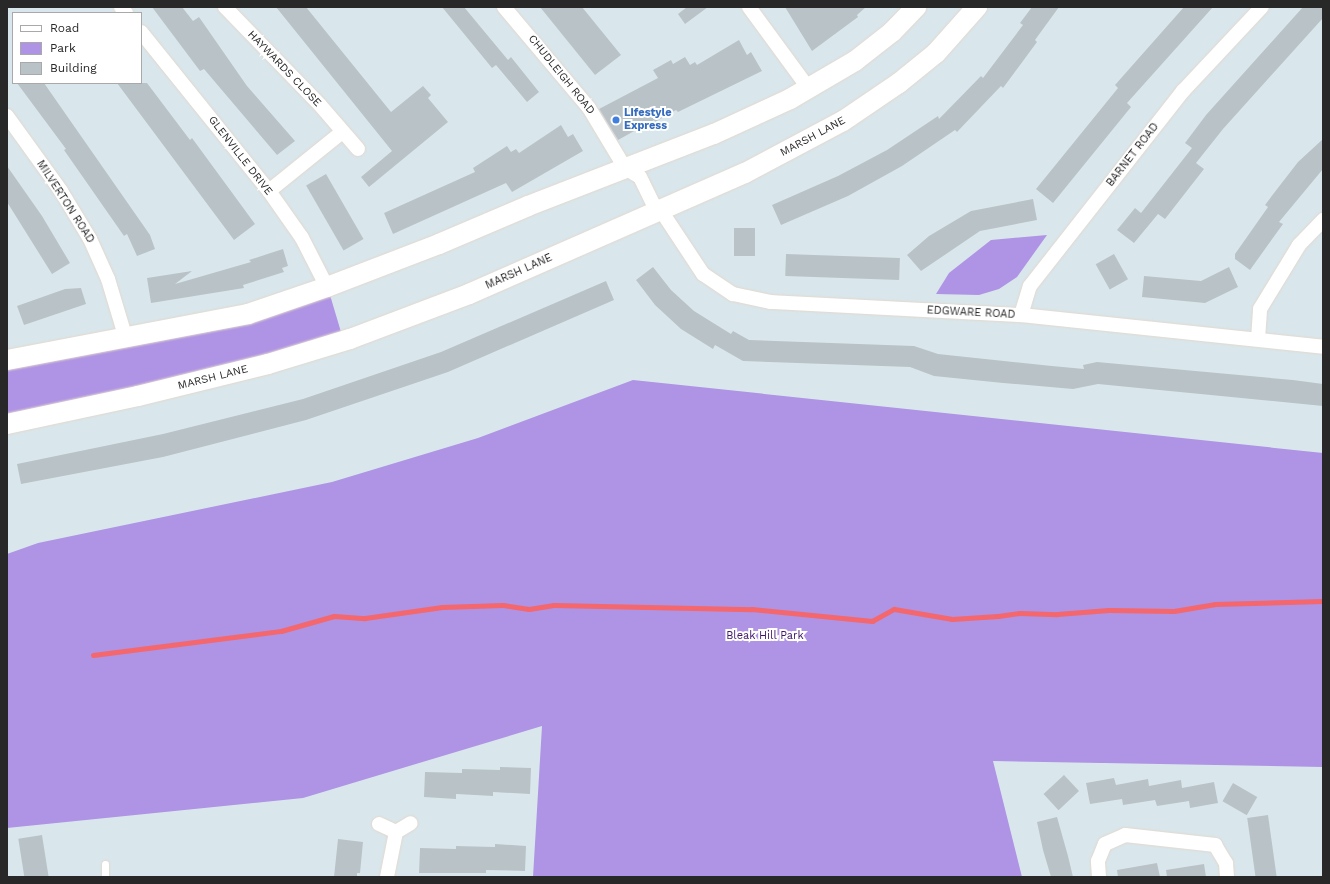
<!DOCTYPE html>
<style>
body{margin:0}
#map{position:relative;width:1330px;height:884px;overflow:hidden;background:#d9e7ec;font-family:"Work Sans",sans-serif}
div>[style]{position:absolute}
[style*='--x']{left:calc(var(--x)*1px);top:calc(var(--y)*1px);width:calc(var(--w)*1px);rotate:calc(var(--a)*1deg)}
.green>*{inset:0;background:#af93e5}
.stream>*{height:5px;margin:-2.5px;padding:0 2.5px;transform-origin:2.5px;border-radius:2.5px;background:#f3676d}
.building>*{inset:0;background:#b9c2c7;transform-origin:0 0}
.roads{filter:drop-shadow(0 0 1px #e2d8ce) drop-shadow(0 0 1px #e2d8ce)}
.lane>*{height:7px;margin:-3.5px;padding:0 3.5px;transform-origin:3.5px;border-radius:3.5px;background:#fff}
.street>*{height:14px;margin:-7px;padding:0 7px;transform-origin:7px;border-radius:7px;background:#fff}
.secondary>*{height:20px;margin:-10px;padding:0 10px;transform-origin:10px;border-radius:10px;background:#fff}
.dots>*{width:11px;height:11px;translate:-50% -50%;box-sizing:border-box;border:2px solid #fff;border-radius:50%}
span{translate:-50% -50%;white-space:nowrap;text-align:center;line-height:1.15;-webkit-text-stroke:4px #fff;paint-order:stroke}
.street-label{font-size:11px;color:#282828}
.shop-label{font-size:11px;color:#366cbe;font-weight:700}
.left{translate:0 -50%;text-align:left}
.park-label{font-size:11px;color:#3d1668}
.frame{position:absolute;inset:0;border:8px solid #282828;pointer-events:none}
.legend{position:absolute;left:12px;top:12px;width:130px;height:72px;box-sizing:border-box;background:#fff;border:1px solid #a9a9a9;margin:0;padding:5px 7px;list-style:none;font-size:12px;color:#282828}
.legend li{display:flex;align-items:center;gap:8px;height:20px}
.legend b{width:20px;border:1px solid #a9a9a9}
</style>
<div id="map">
<div class="green">
<i style="clip-path:polygon(1047px 235px,1017px 277px,999px 289px,979px 295px,936px 294px,949px 273px,991px 240px)"></i>
<i style="clip-path:polygon(330px 295px,341px 332px,269px 357px,7px 418px,7px 368px)"></i>
<i style="clip-path:polygon(633px 380px,1323px 453px,1323px 767px,993px 761px,1022px 877px,533px 877px,542px 726px,303px 798px,7px 828px,7px 554px,38px 543px,332px 482px,478px 438px)"></i>
</div>
<div class="stream">
<i style="--x:93;--y:655;--w:190;--a:-7.3"></i>
<i style="--x:281;--y:631;--w:55;--a:-15.8"></i>
<i style="--x:334;--y:616;--w:31;--a:4"></i>
<i style="--x:365;--y:618;--w:78;--a:-8.1"></i>
<i style="--x:442;--y:607;--w:61;--a:-1.9"></i>
<i style="--x:503;--y:605;--w:26;--a:9"></i>
<i style="--x:529;--y:609;--w:25;--a:-9"></i>
<i style="--x:554;--y:605;--w:198;--a:1.2"></i>
<i style="--x:752;--y:609;--w:121;--a:5.7"></i>
<i style="--x:872;--y:621;--w:25;--a:-29"></i>
<i style="--x:894;--y:609;--w:59;--a:9.8"></i>
<i style="--x:952;--y:619;--w:46;--a:-3.7"></i>
<i style="--x:998;--y:616;--w:22;--a:-8"></i>
<i style="--x:1020;--y:613;--w:37;--a:2"></i>
<i style="--x:1057;--y:614;--w:52;--a:-4.4"></i>
<i style="--x:1109;--y:610;--w:65;--a:0.9"></i>
<i style="--x:1174;--y:611;--w:42;--a:-9.7"></i>
<i style="--x:1215;--y:604;--w:108;--a:-1.6"></i>
</div>
<div class="building">
<i style="clip-path:polygon(152px 7px,182px 7px,193px 21px,199px 17px,247px 86px,295px 141px,277px 155px,204px 69px,200px 71px)"></i>
<i style="clip-path:polygon(276px 7px,306px 7px,391px 112px,423px 86px,431px 95px,428px 98px,448px 122px,369px 187px,361px 177px,392px 151px)"></i>
<i style="clip-path:polygon(442px 7px,464px 7px,508px 60px,511px 57px,539px 92px,527px 102px,496px 65px,492px 68px)"></i>
<i style="clip-path:polygon(540px 7px,582px 7px,621px 55px,595px 75px)"></i>
<i style="clip-path:polygon(687px 7px,708px 7px,685px 24px,678px 14px)"></i>
<i style="clip-path:polygon(785px 7px,866px 7px,857px 15px,858px 17px,812px 51px)"></i>
<i style="clip-path:polygon(1032px 7px,1059px 7px,1035px 40px,1037px 42px,1003px 88px,1001px 86px,957px 132px,955px 130px,902px 166px,848px 196px,781px 225px,772px 205px,838px 176px,887px 150px,938px 116px,939px 119px,981px 76px,983px 78px,1023px 25px,1020px 23px)"></i>
<i style="clip-path:polygon(1184px 7px,1213px 7px,1127px 103px,1131px 107px,1053px 203px,1036px 189px,1118px 88px,1115px 85px)"></i>
<i style="clip-path:polygon(1303px 7px,1323px 7px,1323px 18px,1223px 129px,1196px 163px,1204px 169px,1165px 219px,1158px 214px,1134px 243px,1117px 230px,1135px 208px,1141px 213px,1192px 148px,1185px 143px,1206px 115px)"></i>
<i style="clip-path:polygon(739px 40px,747px 55px,751px 52px,762px 71px,678px 112px,676px 110px,655px 122px,654px 120px,618px 140px,599px 109px,658px 78px,653px 70px,671px 60px,673px 64px,685px 57px,690px 65px,695px 62px,697px 65px)"></i>
<i style="clip-path:polygon(17px 83px,44px 83px,150px 235px,155px 249px,137px 256px,127px 234px,124px 236px,64px 150px,66px 149px)"></i>
<i style="clip-path:polygon(117px 83px,147px 83px,190px 140px,192px 138px,255px 224px,234px 240px)"></i>
<i style="clip-path:polygon(561px 125px,568px 137px,573px 134px,583px 151px,512px 192px,506px 183px,393px 234px,384px 213px,475px 172px,473px 168px,507px 146px,511px 152px,516px 149px,519px 153px)"></i>
<i style="clip-path:polygon(1323px 139px,1323px 169px,1279px 222px,1283px 224px,1250px 270px,1235px 259px,1235px 254px,1268px 207px,1265px 205px,1274px 193px,1298px 162px)"></i>
<i style="clip-path:polygon(7px 166px,42px 216px,70px 263px,52px 274px,7px 202px)"></i>
<i style="left:326px;top:174px;width:75px;height:23px;rotate:60deg"></i>
<i style="clip-path:polygon(1033px 199px,1037px 220px,980px 231px,921px 271px,907px 255px,929px 236px,971px 211px)"></i>
<i style="left:734px;top:228px;width:21px;height:28px"></i>
<i style="clip-path:polygon(283px 249px,288px 266px,282px 268px,284px 272px,243px 285px,244px 288px,151px 303px,147px 278px,192px 271px,175px 284px,251px 262px,249px 260px)"></i>
<i style="left:786px;top:254px;width:114px;height:22px;rotate:2deg"></i>
<i style="left:1114px;top:254px;width:29px;height:21px;rotate:61deg"></i>
<i style="clip-path:polygon(653px 267px,671px 290px,694px 311px,731px 334px,733px 331px,749px 340px,914px 346px,938px 354px,1052px 366px,1084px 369px,1083px 365px,1097px 362px,1293px 380px,1323px 384px,1323px 406px,1098px 384px,1073px 389px,1003px 383px,934px 376px,910px 367px,743px 361px,715px 345px,713px 349px,681px 329px,655px 305px,636px 280px)"></i>
<i style="clip-path:polygon(1229px 267px,1238px 287px,1205px 303px,1142px 297px,1144px 276px,1201px 281px)"></i>
<i style="clip-path:polygon(606px 281px,614px 300px,448px 372px,306px 420px,163px 457px,21px 484px,17px 464px,163px 434px,303px 399px,441px 352px)"></i>
<i style="clip-path:polygon(81px 288px,86px 304px,24px 325px,17px 306px,65px 289px)"></i>
<i style="clip-path:polygon(500px 767px,531px 768px,530px 794px,493px 792px,493px 796px,456px 794px,456px 799px,424px 797px,425px 772px,462px 773px,462px 769px,500px 770px)"></i>
<i style="left:1064px;top:775px;width:22px;height:28px;rotate:47deg"></i>
<i style="clip-path:polygon(1114px 778px,1116px 785px,1148px 779px,1149px 786px,1181px 780px,1182px 788px,1214px 782px,1218px 803px,1190px 808px,1189px 801px,1157px 806px,1155px 800px,1123px 805px,1122px 799px,1090px 804px,1086px 783px)"></i>
<i style="left:1233px;top:783px;width:28px;height:21px;rotate:30deg"></i>
<i style="left:1268px;top:815px;width:63px;height:21px;rotate:82deg"></i>
<i style="clip-path:polygon(1057px 817px,1068px 856px,1073px 877px,1051px 877px,1043px 850px,1037px 822px)"></i>
<i style="left:42px;top:835px;width:43px;height:24px;rotate:81deg"></i>
<i style="clip-path:polygon(338px 839px,363px 842px,360px 873px,357px 873px,357px 877px,334px 877px)"></i>
<i style="clip-path:polygon(495px 844px,526px 846px,525px 871px,486px 870px,486px 873px,419px 873px,420px 848px,456px 849px,456px 846px,495px 847px)"></i>
<i style="clip-path:polygon(1157px 863px,1160px 877px,1118px 877px,1117px 870px)"></i>
<i style="clip-path:polygon(1204px 864px,1206px 877px,1167px 877px,1166px 870px)"></i>
</div>
<div class="roads">
<div class="lane">
<i style="--x:105;--y:877;--w:13;--a:-90"></i>
</div>
<div class="street">
<i style="--x:121;--y:7;--w:8;--a:50"></i>
<i style="--x:225;--y:7;--w:136;--a:45.9"></i>
<i style="--x:320;--y:105;--w:58;--a:49.2"></i>
<i style="--x:504;--y:7;--w:132;--a:49.9"></i>
<i style="--x:589;--y:108;--w:70;--a:59"></i>
<i style="--x:625;--y:168;--w:17;--a:31"></i>
<i style="--x:640;--y:177;--w:30;--a:64"></i>
<i style="--x:653;--y:204;--w:9;--a:36"></i>
<i style="--x:660;--y:209;--w:78;--a:56.5"></i>
<i style="--x:703;--y:274;--w:36;--a:34"></i>
<i style="--x:733;--y:294;--w:39;--a:12"></i>
<i style="--x:771;--y:302;--w:250;--a:3"></i>
<i style="--x:1021;--y:315;--w:304;--a:6"></i>
<i style="--x:749;--y:7;--w:102;--a:53.8"></i>
<i style="--x:141;--y:32;--w:204;--a:51.2"></i>
<i style="--x:269;--y:191;--w:57;--a:54.9"></i>
<i style="--x:302;--y:238;--w:55;--a:63"></i>
<i style="--x:7;--y:116;--w:92;--a:54.2"></i>
<i style="--x:61;--y:191;--w:56;--a:58.9"></i>
<i style="--x:90;--y:239;--w:44;--a:65.8"></i>
<i style="--x:108;--y:279;--w:63;--a:73.3"></i>
<i style="--x:269;--y:191;--w:94;--a:-38.9"></i>
<i style="--x:1021;--y:315;--w:30;--a:-73"></i>
<i style="--x:1030;--y:286;--w:248;--a:-51.9"></i>
<i style="--x:1183;--y:91;--w:115;--a:-46.8"></i>
<i style="--x:1258;--y:339;--w:30;--a:-86"></i>
<i style="--x:1260;--y:309;--w:75;--a:-58.6"></i>
<i style="--x:1299;--y:245;--w:35;--a:-46"></i>
<i style="--x:379;--y:824;--w:19;--a:25"></i>
<i style="--x:387;--y:877;--w:46;--a:-78.7"></i>
<i style="--x:396;--y:832;--w:17;--a:-31"></i>
<i style="--x:1099;--y:877;--w:16;--a:-94"></i>
<i style="--x:1098;--y:861;--w:18;--a:-68"></i>
<i style="--x:1105;--y:844;--w:22;--a:-24"></i>
<i style="--x:1125;--y:835;--w:91;--a:6.3"></i>
<i style="--x:1215;--y:845;--w:21;--a:59"></i>
<i style="--x:1226;--y:863;--w:14;--a:86"></i>
</div>
<div class="secondary">
<i style="--x:7;--y:360;--w:245;--a:-10.8"></i>
<i style="--x:248;--y:314;--w:83;--a:-18.9"></i>
<i style="--x:327;--y:287;--w:120;--a:-21"></i>
<i style="--x:439;--y:244;--w:97;--a:-23.1"></i>
<i style="--x:528;--y:206;--w:199;--a:-21.2"></i>
<i style="--x:714;--y:134;--w:84;--a:-24.7"></i>
<i style="--x:790;--y:99;--w:75;--a:-30.3"></i>
<i style="--x:855;--y:61;--w:47;--a:-38.1"></i>
<i style="--x:892;--y:32;--w:35;--a:-46"></i>
<i style="--x:7;--y:424;--w:134;--a:-12.1"></i>
<i style="--x:138;--y:396;--w:134;--a:-13.8"></i>
<i style="--x:268;--y:364;--w:86;--a:-17"></i>
<i style="--x:350;--y:339;--w:127;--a:-20.7"></i>
<i style="--x:469;--y:294;--w:301;--a:-23.7"></i>
<i style="--x:745;--y:173;--w:111;--a:-28"></i>
<i style="--x:843;--y:121;--w:68;--a:-34.2"></i>
<i style="--x:899;--y:83;--w:48;--a:-39"></i>
<i style="--x:936;--y:53;--w:62;--a:-48.3"></i>
</div>
</div>
<div class="dots">
<i style="left:616px;top:120px;background:#3f7fe0"></i>
</div>
<div class="street-label">
<span style="left:284px;top:69px;rotate:46deg">HAYWARDS CLOSE</span>
<span style="left:561px;top:75px;rotate:51deg">CHUDLEIGH ROAD</span>
<span style="left:813px;top:137px;rotate:-28deg">MARSH LANE</span>
<span style="left:1133px;top:155px;rotate:-52deg">BARNET ROAD</span>
<span style="left:240px;top:156px;rotate:52deg">GLENVILLE DRIVE</span>
<span style="left:65px;top:202px;rotate:57deg">MILVERTON ROAD</span>
<span style="left:519px;top:272px;rotate:-24deg">MARSH LANE</span>
<span style="left:971px;top:313px;rotate:3deg">EDGWARE ROAD</span>
<span style="left:213px;top:378px;rotate:-14deg">MARSH LANE</span>
</div>
<div class="shop-label">
<span class="left" style="left:624px;top:120px">Lifestyle<br>Express</span>
</div>
<div class="park-label">
<span style="left:765px;top:636px">Bleak Hill Park</span>
</div>
<div class="frame"></div>
<ul class="legend">
<li><b style="height:5px;background:#fff"></b>Road</li>
<li><b style="height:11px;background:#af93e5"></b>Park</li>
<li><b style="height:11px;background:#b9c2c7"></b>Building</li>
</ul>
</div>
